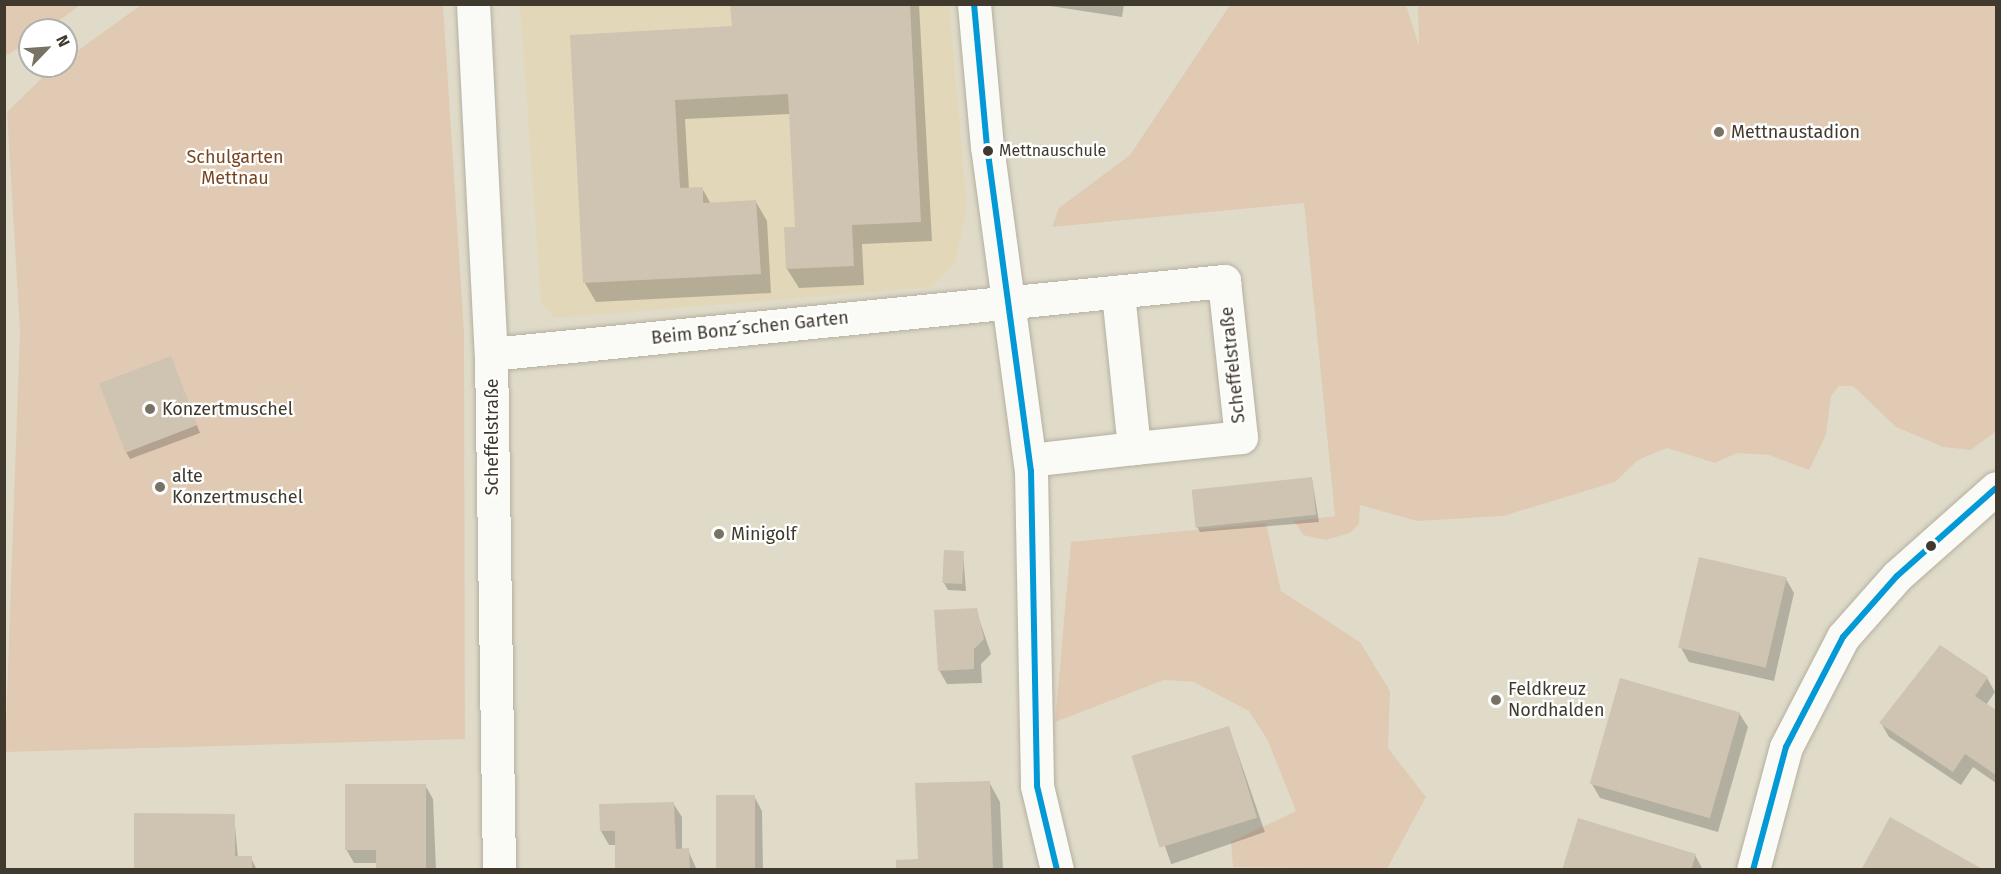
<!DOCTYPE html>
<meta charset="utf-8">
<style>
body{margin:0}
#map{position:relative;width:2001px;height:874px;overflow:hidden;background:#e0dbc8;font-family:"Fira Sans",sans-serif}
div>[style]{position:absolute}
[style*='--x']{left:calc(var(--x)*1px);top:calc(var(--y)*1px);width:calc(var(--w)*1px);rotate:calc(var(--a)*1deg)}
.built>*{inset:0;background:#e2d8b9}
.green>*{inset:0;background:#e1cab4}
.shadow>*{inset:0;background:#0003;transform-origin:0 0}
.building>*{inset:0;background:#cec4b1;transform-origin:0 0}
.roads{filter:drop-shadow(0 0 2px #b4b0a1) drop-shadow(0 0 2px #b4b0a1)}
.minor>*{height:33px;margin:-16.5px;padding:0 16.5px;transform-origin:16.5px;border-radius:16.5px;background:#fafaf7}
.bus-1>*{height:6px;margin:-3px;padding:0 3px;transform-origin:3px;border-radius:3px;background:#0399d7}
.dots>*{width:16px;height:16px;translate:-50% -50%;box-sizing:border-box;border:3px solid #fff;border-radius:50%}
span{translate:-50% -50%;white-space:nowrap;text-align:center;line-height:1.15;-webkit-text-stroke:4.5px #fff;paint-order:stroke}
.bus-label{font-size:16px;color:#3f3a2d}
.left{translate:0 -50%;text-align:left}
.poi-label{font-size:18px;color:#3f3a2d}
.park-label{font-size:18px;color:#7b441d}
.street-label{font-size:18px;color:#3f3a2d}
.frame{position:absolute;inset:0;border:6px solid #3f3a2d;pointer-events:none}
.north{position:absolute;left:18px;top:18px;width:60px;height:60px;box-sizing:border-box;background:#fff;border:2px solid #b2b0ab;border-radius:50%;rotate:65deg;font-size:16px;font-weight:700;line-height:24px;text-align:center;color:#3f3a2d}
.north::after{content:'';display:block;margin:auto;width:21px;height:27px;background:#777263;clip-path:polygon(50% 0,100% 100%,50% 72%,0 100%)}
</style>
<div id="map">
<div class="built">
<i style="clip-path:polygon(520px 5px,949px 5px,967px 207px,955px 264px,932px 287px,555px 318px,541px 303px)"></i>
</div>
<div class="green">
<i style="clip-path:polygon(5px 4px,80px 4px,80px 5px,46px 30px,30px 30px,30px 41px,5px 56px)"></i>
<i style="clip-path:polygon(141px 5px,443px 5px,464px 332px,465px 739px,5px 752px,20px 331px,7px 112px,49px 71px,66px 66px,66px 59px)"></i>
<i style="clip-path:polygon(1230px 5px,1406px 5px,1419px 46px,1418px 5px,1996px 5px,1996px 431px,1971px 450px,1943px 447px,1896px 427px,1853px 386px,1839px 386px,1831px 396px,1826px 435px,1809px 470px,1769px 455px,1737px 453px,1715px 463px,1667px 448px,1638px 460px,1615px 482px,1503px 516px,1417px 521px,1360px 505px,1359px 524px,1350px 533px,1326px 540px,1303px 535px,1294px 521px,1335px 516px,1304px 203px,1052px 227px,1059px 208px,1130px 155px)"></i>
<i style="clip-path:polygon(1266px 523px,1281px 591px,1360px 642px,1390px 691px,1388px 748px,1426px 797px,1387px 869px,1233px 867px,1231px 842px,1296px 811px,1267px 739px,1249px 711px,1194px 682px,1164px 680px,1055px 722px,1071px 542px)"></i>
</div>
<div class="shadow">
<i style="clip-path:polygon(732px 4px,919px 4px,932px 241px,862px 244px,864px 285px,799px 288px,787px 269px,796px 228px,791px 114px,685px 119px,689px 189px,702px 188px,711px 204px,756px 202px,767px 221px,771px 293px,596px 302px,585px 283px,572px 36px,733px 28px)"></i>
<i style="clip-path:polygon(1037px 4px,1124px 4px,1122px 17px)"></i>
<i style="clip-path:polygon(171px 358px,200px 433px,130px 459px,126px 452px)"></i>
<i style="clip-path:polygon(1312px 479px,1319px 522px,1200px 532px,1196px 525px)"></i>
<i style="clip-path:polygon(963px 553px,966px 591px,948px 590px,944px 583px)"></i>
<i style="clip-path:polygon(1786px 579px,1794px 593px,1774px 681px,1689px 662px,1681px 648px)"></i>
<i style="clip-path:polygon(976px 610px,991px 654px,981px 664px,982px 683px,947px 684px,939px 670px)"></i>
<i style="clip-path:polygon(1987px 678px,1995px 692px,1986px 705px,1996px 712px,1996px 783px,1973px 767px,1961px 785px,1889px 737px,1881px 723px)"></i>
<i style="clip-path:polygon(1739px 713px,1748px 727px,1718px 832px,1600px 798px,1592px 784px)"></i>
<i style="left:1229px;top:728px;width:110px;height:99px;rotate:71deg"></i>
<i style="clip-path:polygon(989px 782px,1000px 802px,1003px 870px,897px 870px,919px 861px)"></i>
<i style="clip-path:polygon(425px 785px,433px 799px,436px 870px,378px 870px,378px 863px,354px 863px,346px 849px)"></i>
<i style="clip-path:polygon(754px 796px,762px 811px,763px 870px,719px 870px)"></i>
<i style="clip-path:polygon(673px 803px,682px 817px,682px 850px,688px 850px,697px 870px,617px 870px,616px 845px,609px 845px,601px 831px)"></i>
<i style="clip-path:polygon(234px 815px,238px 858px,251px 858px,257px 870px,136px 870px)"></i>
<i style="clip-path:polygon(1695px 855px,1703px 870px,1564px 870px)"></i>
</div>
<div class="building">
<i style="clip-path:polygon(730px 4px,910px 4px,921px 222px,852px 225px,854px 266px,786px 269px,784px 227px,795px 227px,788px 94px,675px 100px,680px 188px,703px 187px,703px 203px,756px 200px,761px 274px,583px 283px,570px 35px,732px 26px)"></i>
<i style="left:171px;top:356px;width:74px;height:77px;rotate:69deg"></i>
<i style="left:1312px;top:477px;width:38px;height:121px;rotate:84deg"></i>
<i style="left:944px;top:550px;width:20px;height:33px;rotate:3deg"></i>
<i style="left:1699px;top:557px;width:90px;height:93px;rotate:13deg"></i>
<i style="clip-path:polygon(977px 608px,984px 639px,974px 649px,974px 669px,938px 671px,934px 610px)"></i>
<i style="clip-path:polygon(1940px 645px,1988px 677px,1975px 696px,1996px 710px,1996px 775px,1965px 754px,1953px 772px,1879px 723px)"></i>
<i style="left:1620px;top:678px;width:125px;height:110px;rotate:16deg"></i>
<i style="left:1229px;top:726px;width:96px;height:102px;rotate:73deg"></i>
<i style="clip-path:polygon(990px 781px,993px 870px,896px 870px,896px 860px,918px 859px,915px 783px)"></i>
<i style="clip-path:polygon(345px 784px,426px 784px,426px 870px,376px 870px,376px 850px,345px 850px)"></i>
<i style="left:716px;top:795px;width:39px;height:75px"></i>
<i style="clip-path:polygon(674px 802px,676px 849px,689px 848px,690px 870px,615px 870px,615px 831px,600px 831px,599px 804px)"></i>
<i style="clip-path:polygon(134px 813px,235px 814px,235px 856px,252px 856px,252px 870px,134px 870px)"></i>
<i style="clip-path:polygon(1890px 817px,1984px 870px,1861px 870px)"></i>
<i style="clip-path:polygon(1578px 818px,1696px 854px,1691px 870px,1562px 870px)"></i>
</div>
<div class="roads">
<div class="minor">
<i style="--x:473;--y:4;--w:350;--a:87.1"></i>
<i style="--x:491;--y:354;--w:516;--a:89.11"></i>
<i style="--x:974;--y:4;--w:143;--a:84.8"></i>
<i style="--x:987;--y:146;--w:328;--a:82.3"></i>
<i style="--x:1031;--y:471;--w:315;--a:88.9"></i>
<i style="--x:1037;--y:786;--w:86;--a:76.6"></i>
<i style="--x:491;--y:354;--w:737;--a:-5.69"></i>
<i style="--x:1224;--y:281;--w:157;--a:83.8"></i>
<i style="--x:1241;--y:437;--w:108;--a:174.1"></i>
<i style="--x:1134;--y:448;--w:157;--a:-95.9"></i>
<i style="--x:1030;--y:460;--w:105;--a:-6.6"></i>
<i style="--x:1753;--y:870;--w:127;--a:-75"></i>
<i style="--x:1786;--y:747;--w:124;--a:-62.6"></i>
<i style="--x:1843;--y:637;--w:81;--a:-48.5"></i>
<i style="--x:1897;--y:576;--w:132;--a:-41.6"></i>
</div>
</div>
<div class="bus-1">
<i style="--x:974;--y:4;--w:143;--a:84.8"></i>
<i style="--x:987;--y:146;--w:328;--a:82.3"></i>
<i style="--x:1031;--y:471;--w:315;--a:88.9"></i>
<i style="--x:1037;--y:786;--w:86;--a:76.6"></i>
<i style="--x:1753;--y:870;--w:127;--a:-75"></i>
<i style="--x:1786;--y:747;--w:124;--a:-62.6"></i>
<i style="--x:1843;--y:637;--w:81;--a:-48.5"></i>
<i style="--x:1897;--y:576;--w:132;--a:-41.6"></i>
</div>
<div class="dots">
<i style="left:1719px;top:132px;background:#777263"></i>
<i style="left:988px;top:151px;background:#3f3a2d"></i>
<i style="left:150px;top:409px;background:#777263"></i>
<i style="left:160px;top:487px;background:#777263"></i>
<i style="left:719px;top:534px;background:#777263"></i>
<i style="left:1931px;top:546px;background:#3f3a2d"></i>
<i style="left:1496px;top:700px;background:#777263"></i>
</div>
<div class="bus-label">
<span class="left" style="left:999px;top:151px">Mettnauschule</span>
</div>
<div class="poi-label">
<span class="left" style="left:1731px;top:132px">Mettnaustadion</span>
<span class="left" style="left:162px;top:409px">Konzertmuschel</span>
<span class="left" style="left:172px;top:487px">alte<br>Konzertmuschel</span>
<span class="left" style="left:731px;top:534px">Minigolf</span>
<span class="left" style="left:1508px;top:700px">Feldkreuz<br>Nordhalden</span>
</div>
<div class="park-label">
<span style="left:235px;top:168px">Schulgarten<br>Mettnau</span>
</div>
<div class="street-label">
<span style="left:750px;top:328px;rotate:-6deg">Beim Bonz´schen Garten</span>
<span style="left:1233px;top:365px;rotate:-96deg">Scheffelstraße</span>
<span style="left:492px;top:437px;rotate:-90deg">Scheffelstraße</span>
</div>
<div class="frame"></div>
<div class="north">N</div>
</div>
